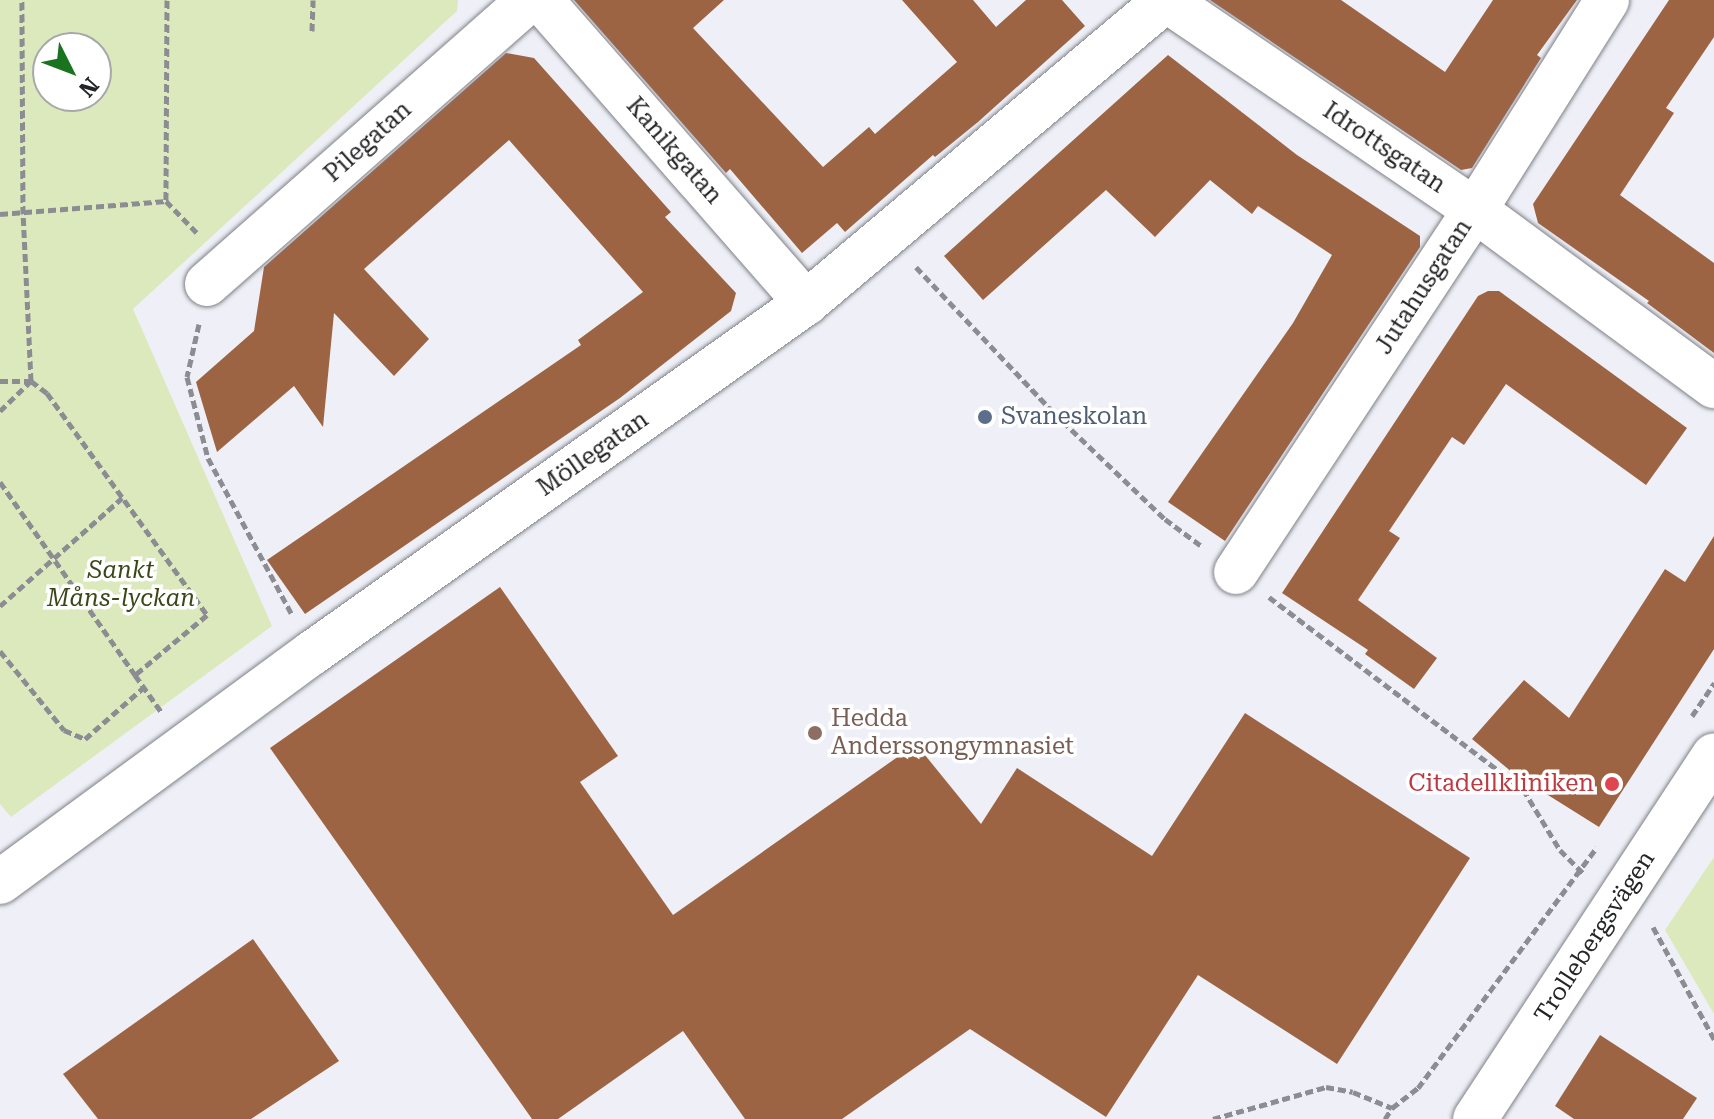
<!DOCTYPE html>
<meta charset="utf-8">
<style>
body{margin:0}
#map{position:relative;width:1714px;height:1119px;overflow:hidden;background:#eff0f7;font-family:"Roboto Serif",serif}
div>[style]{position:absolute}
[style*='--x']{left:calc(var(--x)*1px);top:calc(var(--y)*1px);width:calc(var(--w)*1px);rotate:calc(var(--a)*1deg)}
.green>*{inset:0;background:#dbe9bd}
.building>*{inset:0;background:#9d6444}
.path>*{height:5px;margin-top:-2.5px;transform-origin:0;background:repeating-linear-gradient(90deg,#8c8d92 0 8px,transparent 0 12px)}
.roads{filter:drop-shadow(0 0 2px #7f8087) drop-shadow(0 0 2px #7f8087)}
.minor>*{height:44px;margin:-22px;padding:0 22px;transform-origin:22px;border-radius:22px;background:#fff}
.dots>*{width:22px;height:22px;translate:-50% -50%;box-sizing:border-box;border:4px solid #fff;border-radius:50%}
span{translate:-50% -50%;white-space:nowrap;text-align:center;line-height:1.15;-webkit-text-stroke:7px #fff;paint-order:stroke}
.street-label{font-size:24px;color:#242527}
.service-label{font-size:24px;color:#4e5e75}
.left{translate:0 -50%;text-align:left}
.park-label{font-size:24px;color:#3b4718;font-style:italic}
.education-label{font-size:24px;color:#785e54}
.health-label{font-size:24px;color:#be3a42}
.right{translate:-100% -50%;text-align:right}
.north{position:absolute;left:32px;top:32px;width:80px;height:80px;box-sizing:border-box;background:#fff;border:2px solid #a7a8a9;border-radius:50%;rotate:132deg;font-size:22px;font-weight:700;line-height:32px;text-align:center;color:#242527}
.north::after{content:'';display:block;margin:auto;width:28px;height:36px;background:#19731f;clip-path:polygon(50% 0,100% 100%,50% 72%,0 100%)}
</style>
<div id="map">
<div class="green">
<i style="clip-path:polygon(evenodd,0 0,458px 0,457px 11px,133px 309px,272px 626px,11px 817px,0 804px,0 0,48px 48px,96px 48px,96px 96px,48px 96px,48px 48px)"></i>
<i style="clip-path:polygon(1714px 857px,1714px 1014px,1665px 930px)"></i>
</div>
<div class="building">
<i style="clip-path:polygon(574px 0,724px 0,693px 28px,823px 167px,869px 127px,875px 134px,957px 62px,902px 0,973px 0,996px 27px,1026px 0,1062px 0,1085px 26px,978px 122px,935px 157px,933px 155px,845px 232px,837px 223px,802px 253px,730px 169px,726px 173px)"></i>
<i style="clip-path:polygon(1210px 0,1341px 0,1445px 72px,1493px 0,1577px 0,1537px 55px,1541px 58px,1472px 168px,1461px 170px)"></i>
<i style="clip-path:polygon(1669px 0,1714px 0,1714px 37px,1666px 108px,1674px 113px,1620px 195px,1714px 263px,1714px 353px,1647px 303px,1649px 301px,1538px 223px,1533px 204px)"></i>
<i style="clip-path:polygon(506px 53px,534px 58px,671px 212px,665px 217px,736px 293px,731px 311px,620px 398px,305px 614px,267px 560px,581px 345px,578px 340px,643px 292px,509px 140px,364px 269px,429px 339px,394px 376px,334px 313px,323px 427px,294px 386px,217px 452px,196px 382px,254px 331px,264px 267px)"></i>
<i style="clip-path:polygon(1168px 55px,1297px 155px,1420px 236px,1420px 247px,1225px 541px,1168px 502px,1293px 323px,1332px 255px,1258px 206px,1252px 214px,1210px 180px,1155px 237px,1106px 190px,983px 300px,944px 256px)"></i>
<i style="clip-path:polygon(1488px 291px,1499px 291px,1687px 428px,1646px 485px,1506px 384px,1464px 445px,1452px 437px,1389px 531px,1400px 538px,1358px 600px,1437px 658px,1414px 689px,1365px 654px,1368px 650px,1282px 593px,1478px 296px)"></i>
<i style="clip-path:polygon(1714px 536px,1714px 649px,1599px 827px,1513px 773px,1472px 739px,1524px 680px,1569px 718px,1665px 569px,1685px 582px)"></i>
<i style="clip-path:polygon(500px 587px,618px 756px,580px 782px,673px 915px,916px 744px,981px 824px,1017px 768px,1152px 856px,1245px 713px,1470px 858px,1337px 1064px,1198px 975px,1106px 1117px,970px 1029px,842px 1119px,745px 1119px,683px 1031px,558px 1119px,532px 1119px,270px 748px)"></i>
<i style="clip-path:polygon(253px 939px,339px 1061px,251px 1119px,98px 1119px,63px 1074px)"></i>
<i style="clip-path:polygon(1600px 1035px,1697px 1098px,1683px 1119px,1574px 1119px,1555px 1106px)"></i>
</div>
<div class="path">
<i style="--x:167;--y:0;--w:201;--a:90.3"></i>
<i style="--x:166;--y:201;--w:45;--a:45.9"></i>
<i style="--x:312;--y:31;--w:31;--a:-88"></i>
<i style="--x:0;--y:214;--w:167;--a:-4.5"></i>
<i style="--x:916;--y:267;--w:201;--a:46.6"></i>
<i style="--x:1054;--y:413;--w:153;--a:43.7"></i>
<i style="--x:1165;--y:519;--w:47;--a:36.4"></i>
<i style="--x:199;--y:324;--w:54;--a:102.8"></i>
<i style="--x:187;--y:377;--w:84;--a:75.5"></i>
<i style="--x:208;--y:458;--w:176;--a:61.8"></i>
<i style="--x:0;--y:381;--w:31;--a:0"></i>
<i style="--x:31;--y:381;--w:20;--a:37"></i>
<i style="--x:47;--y:393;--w:274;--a:54.2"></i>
<i style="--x:207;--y:615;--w:94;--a:140.2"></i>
<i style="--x:135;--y:675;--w:47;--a:54.6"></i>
<i style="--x:0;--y:411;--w:43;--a:-44.1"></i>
<i style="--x:31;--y:381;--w:167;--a:-92.7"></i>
<i style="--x:23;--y:214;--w:214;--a:-90.3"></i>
<i style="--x:0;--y:482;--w:236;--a:55"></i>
<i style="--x:1269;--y:597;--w:318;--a:37.1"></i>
<i style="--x:1523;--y:789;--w:71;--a:58.8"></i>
<i style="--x:1560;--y:850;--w:35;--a:45"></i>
<i style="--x:0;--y:606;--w:163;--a:-41.5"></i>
<i style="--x:0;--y:651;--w:102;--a:51"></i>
<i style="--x:64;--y:730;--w:23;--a:23"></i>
<i style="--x:85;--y:739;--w:79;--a:-41.4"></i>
<i style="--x:1692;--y:716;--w:40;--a:-56"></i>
<i style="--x:1653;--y:927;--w:128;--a:61.4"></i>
<i style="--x:1213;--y:1119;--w:117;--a:-15.8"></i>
<i style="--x:1326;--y:1087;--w:27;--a:10"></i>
<i style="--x:1353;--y:1092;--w:42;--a:22.3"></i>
<i style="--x:1385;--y:1119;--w:13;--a:-58"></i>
<i style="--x:1392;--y:1108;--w:33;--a:-38"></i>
<i style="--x:1418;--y:1088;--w:300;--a:-53.4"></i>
</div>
<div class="roads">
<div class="minor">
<i style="--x:541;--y:0;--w:403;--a:48.8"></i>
<i style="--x:1166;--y:0;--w:374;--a:34.2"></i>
<i style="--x:1475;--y:210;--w:297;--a:36.4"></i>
<i style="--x:207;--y:284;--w:429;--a:-41.4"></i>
<i style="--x:1236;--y:572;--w:434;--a:-56.6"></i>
<i style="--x:1475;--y:210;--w:248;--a:-57.8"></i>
<i style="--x:0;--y:882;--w:387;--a:-36.3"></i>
<i style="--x:312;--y:653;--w:605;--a:-35.32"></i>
<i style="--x:806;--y:303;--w:471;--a:-40.1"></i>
<i style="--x:1475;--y:1119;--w:435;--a:-56.7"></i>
</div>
</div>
<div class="dots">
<i style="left:985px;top:417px;background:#5c6f8a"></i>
<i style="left:815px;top:733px;background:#8d6e63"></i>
<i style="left:1612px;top:784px;background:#e0444e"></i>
</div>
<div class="street-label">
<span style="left:368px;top:142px;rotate:-42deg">Pilegatan</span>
<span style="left:1384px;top:148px;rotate:34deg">Idrottsgatan</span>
<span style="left:674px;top:151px;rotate:49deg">Kanikgatan</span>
<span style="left:1424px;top:287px;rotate:-57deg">Jutahusgatan</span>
<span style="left:593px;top:454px;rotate:-35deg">Möllegatan</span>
<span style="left:1595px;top:937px;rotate:-57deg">Trollebergsvägen</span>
</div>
<div class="service-label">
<span class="left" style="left:1001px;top:417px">Svaneskolan</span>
</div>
<div class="park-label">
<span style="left:121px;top:585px">Sankt<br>Måns-lyckan</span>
</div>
<div class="education-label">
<span class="left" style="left:831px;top:733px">Hedda<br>Anderssongymnasiet</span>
</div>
<div class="health-label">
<span class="right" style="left:1594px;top:784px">Citadellkliniken</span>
</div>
<div class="north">N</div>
</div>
